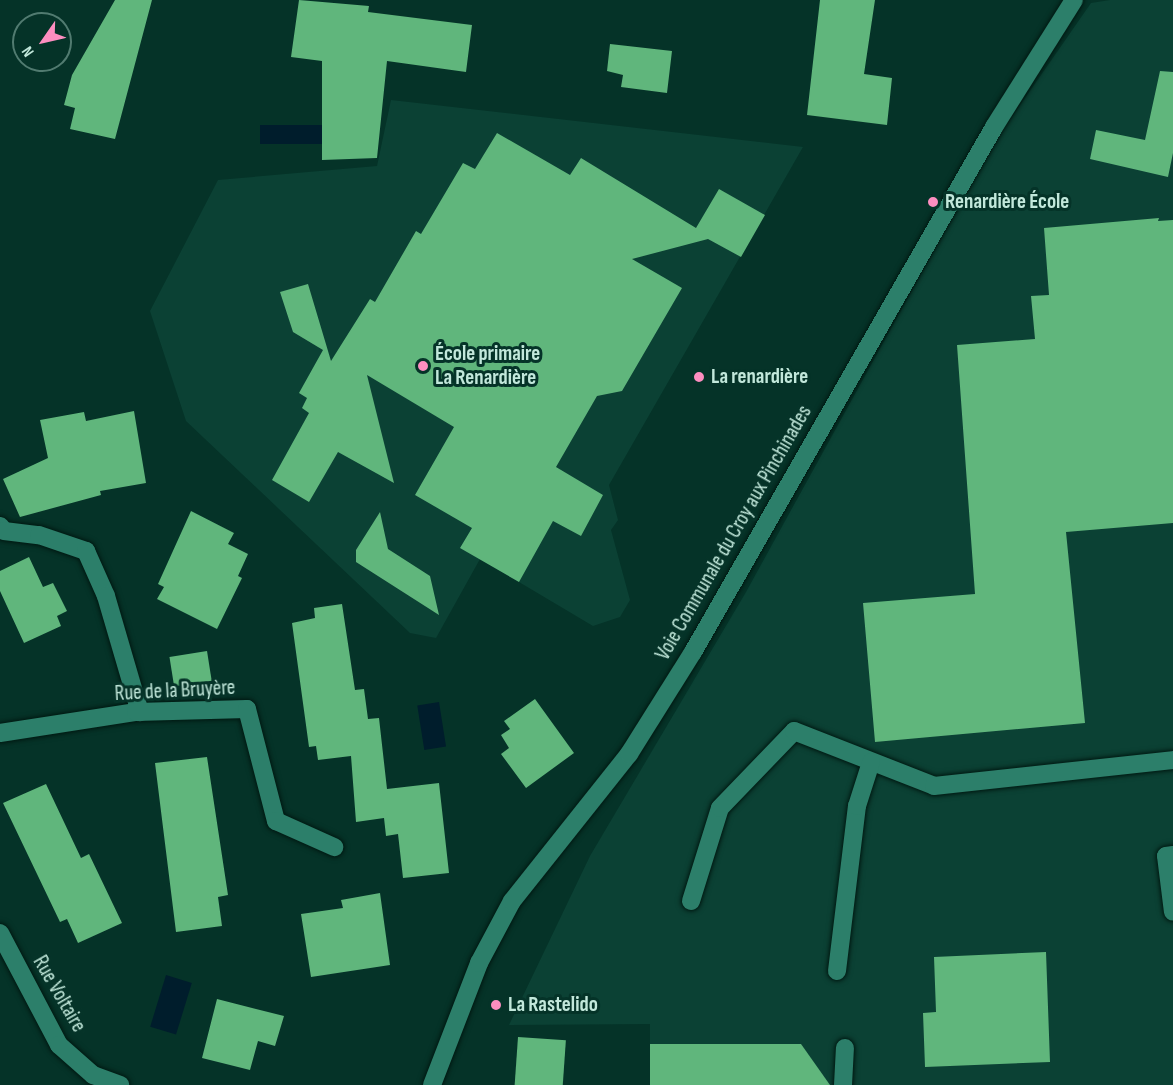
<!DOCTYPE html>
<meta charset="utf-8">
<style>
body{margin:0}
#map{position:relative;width:1173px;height:1085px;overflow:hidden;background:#053328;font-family:"Sofia Sans Condensed",sans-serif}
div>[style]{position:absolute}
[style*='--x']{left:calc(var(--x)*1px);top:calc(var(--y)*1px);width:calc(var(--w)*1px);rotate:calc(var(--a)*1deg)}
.built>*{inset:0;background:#0b4134}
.water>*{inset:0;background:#001d2c;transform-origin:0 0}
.building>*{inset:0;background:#60b67c;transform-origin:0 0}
.roads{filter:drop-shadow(0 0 2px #011912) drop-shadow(0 0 2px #011912)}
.minor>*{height:18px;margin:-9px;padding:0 9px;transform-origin:9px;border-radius:9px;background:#2c7f6a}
.dots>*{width:16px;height:16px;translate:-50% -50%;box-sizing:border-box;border:3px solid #053328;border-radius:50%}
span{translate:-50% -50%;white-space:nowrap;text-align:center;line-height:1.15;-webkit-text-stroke:6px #053328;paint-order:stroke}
.poi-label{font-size:21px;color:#c2e8db;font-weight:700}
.left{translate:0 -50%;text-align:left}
.street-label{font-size:21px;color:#c2e8db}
.north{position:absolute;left:12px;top:12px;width:60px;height:60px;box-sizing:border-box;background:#053328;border:2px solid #517b70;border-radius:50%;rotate:236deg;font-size:16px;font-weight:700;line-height:24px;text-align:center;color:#c2e8db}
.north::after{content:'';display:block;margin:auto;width:21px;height:27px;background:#fd8ec0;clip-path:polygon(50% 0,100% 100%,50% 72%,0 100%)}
</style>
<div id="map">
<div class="built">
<i style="clip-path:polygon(1110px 0,1173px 0,1173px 1085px,650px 1085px,650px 1024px,509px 1025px,590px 856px,746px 592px,991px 147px,1091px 3px)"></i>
<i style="clip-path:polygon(391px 100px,803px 147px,609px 485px,618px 520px,611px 530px,630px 600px,620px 617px,593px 626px,480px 559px,436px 638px,410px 633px,186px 421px,150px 311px,218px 180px,377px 166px)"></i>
</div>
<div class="water">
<i style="left:260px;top:125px;width:69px;height:19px"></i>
<i style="left:439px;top:702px;width:45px;height:22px;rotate:81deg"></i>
<i style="left:166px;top:975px;width:27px;height:54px;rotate:17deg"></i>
</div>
<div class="building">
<i style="clip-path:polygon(115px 0,152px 0,115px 139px,70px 129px,75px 108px,64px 105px,72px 75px)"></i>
<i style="clip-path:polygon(299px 0,369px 6px,368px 12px,472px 25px,466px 72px,387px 61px,377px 158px,322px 160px,322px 61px,291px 57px)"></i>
<i style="clip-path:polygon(820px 0,875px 0,864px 74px,892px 78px,887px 125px,807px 115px)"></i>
<i style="clip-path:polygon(610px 44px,672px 51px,667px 93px,621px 87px,623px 75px,607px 71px)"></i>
<i style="clip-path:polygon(1160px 71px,1173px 72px,1173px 153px,1168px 177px,1090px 159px,1096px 130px,1145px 140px)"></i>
<i style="clip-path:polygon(497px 133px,570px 175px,581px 158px,696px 228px,719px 189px,765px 215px,741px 257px,708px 239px,632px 259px,682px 288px,622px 391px,597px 396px,556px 467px,603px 495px,581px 536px,553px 521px,519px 582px,460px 548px,472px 528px,415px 495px,454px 427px,367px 375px,394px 483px,338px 452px,309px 502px,272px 480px,309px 413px,302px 408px,307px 398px,299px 393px,323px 350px,293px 332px,280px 292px,308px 284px,331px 361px,370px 299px,375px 302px,416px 231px,421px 234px,463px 163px,475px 169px)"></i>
<i style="clip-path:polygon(1159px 218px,1158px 221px,1173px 220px,1173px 523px,1066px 532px,1085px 723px,875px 742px,863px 603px,975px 594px,957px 345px,1035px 339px,1031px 296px,1049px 295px,1044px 228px)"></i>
<i style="clip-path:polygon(134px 411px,146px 483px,100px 491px,101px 495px,20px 517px,3px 479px,48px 458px,40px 420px,84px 412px,86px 421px)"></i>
<i style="clip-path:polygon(191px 511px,234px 533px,228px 544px,248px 554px,238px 576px,242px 578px,217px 629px,157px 599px,164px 587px,158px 584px)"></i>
<i style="clip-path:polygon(380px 512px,388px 549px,430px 576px,439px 615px,356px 562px,356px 550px)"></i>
<i style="clip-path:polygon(29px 557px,43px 587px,53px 583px,67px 611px,57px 616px,61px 626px,24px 643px,0 591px,0 571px)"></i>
<i style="clip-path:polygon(342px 604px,355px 690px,364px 689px,368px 719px,379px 718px,387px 789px,439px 783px,449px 873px,403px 878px,398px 834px,386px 836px,384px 818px,356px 822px,351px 756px,318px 760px,316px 746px,309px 747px,292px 623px,315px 618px,314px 608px)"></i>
<i style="left:207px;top:651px;width:30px;height:38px;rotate:81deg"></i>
<i style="clip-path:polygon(535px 699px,574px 753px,526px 788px,501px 754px,509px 748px,501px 735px,510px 729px,504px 721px)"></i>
<i style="clip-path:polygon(207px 757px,228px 895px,218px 897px,222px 926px,176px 932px,155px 763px)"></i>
<i style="clip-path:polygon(46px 784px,81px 858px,89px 854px,122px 923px,78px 943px,67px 919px,60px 922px,3px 803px)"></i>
<i style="clip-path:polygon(380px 893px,390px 965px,311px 977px,301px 914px,343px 908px,341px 900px)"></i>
<i style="clip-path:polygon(1046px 952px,1050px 1062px,925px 1067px,923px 1013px,936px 1012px,934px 957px)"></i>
<i style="clip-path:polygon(217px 999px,284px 1016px,275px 1046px,258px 1041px,250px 1070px,202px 1058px)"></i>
<i style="left:518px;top:1037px;width:48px;height:48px;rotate:4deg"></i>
<i style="clip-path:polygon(650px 1044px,801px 1044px,830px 1085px,650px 1085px)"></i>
</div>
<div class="roads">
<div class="minor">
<i style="--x:0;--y:526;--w:6;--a:51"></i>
<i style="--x:4;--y:531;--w:35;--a:7"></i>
<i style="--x:39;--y:535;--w:50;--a:18.8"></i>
<i style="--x:86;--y:551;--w:49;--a:66"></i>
<i style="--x:106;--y:596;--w:121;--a:73.7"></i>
<i style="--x:0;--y:733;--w:138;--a:-8.8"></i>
<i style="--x:136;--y:712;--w:111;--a:-1.5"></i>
<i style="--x:247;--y:709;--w:116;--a:75.5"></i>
<i style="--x:276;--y:821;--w:64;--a:24.1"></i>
<i style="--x:1173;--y:855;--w:7;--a:172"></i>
<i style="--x:1166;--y:856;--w:56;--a:82.9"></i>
<i style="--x:691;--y:901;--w:97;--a:-72.7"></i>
<i style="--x:720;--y:808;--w:107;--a:-46.1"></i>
<i style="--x:794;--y:731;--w:150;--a:21.4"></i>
<i style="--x:934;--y:786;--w:240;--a:-6.2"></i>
<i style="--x:0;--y:933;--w:127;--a:62.2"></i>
<i style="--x:59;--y:1045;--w:45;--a:41.4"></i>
<i style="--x:93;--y:1075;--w:29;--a:20"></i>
<i style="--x:837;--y:971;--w:166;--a:-83.1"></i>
<i style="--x:857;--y:806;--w:46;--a:-72.3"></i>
<i style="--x:432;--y:1085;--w:131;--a:-68.9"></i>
<i style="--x:479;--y:963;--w:70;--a:-62"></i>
<i style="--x:512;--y:901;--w:188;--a:-51.5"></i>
<i style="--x:629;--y:754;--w:120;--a:-57.9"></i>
<i style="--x:693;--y:652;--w:605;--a:-60.17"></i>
<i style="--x:994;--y:127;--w:150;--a:-57.8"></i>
<i style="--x:843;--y:1085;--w:37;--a:-87"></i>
</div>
</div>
<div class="dots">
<i style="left:933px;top:202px;background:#fd8ec0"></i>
<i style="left:423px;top:366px;background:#fd8ec0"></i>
<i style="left:699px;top:377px;background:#fd8ec0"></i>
<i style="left:496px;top:1005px;background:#fd8ec0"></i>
</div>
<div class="poi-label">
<span class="left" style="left:945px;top:202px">Renardière École</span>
<span class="left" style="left:435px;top:366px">École primaire<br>La Renardière</span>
<span class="left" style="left:711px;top:377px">La renardière</span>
<span class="left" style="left:508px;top:1005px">La Rastelido</span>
</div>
<div class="street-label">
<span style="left:734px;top:533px;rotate:-60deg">Voie Communale du Croy aux Pinchinades</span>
<span style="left:175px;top:691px;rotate:-3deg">Rue de la Bruyère</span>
<span style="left:59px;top:994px;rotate:60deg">Rue Voltaire</span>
</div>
<div class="north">N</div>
</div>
